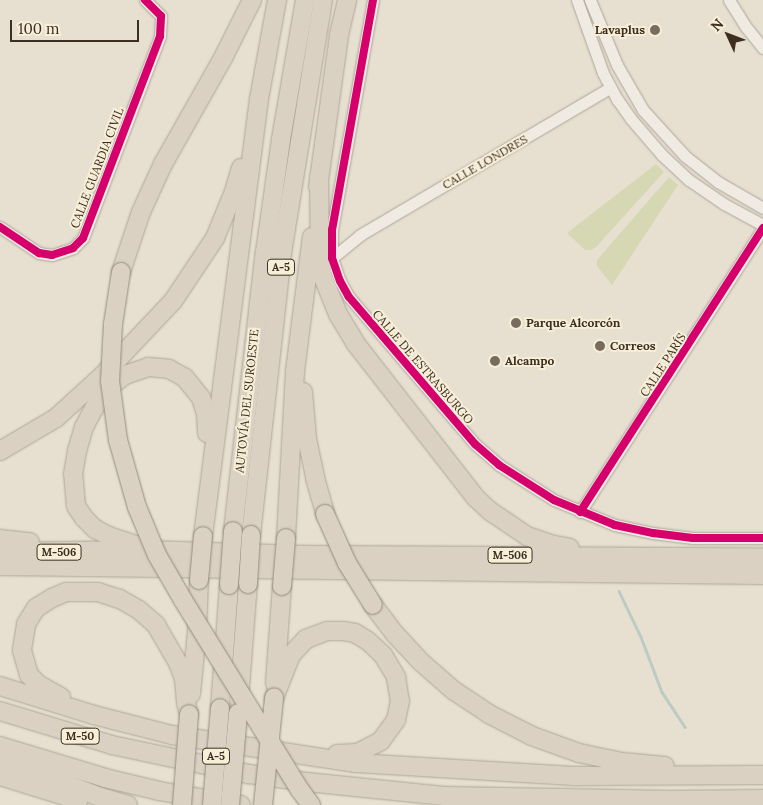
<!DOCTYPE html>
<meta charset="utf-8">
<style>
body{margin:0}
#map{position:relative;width:763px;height:805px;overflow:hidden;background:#e7e0d1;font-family:Lora,serif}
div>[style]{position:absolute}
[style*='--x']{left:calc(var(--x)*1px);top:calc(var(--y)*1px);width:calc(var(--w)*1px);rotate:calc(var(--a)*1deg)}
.green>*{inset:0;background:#d6d7b3}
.stream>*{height:2.5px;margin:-1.25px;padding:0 1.25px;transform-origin:1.25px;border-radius:1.25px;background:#bcccc2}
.roads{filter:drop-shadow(0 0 1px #ada599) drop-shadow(0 0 1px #ada599)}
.minor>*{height:11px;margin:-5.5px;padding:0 5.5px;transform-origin:5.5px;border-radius:5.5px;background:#efebe3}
.highway>*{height:18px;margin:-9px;padding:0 9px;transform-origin:9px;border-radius:9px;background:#dad1c2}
.bridges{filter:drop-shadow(0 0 1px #928b80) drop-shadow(0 0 1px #928b80)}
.highway-bridge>*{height:18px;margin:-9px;padding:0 9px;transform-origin:9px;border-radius:9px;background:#dad1c2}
.cycleway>*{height:8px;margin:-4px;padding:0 4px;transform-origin:4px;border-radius:4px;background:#d6006c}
.dots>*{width:14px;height:14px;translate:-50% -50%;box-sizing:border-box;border:2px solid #f7eed8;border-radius:50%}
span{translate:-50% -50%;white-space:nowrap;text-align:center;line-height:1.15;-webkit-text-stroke:4px #f7eed8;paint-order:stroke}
.shield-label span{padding:1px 4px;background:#f7eed8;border:1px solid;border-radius:4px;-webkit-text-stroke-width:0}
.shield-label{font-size:11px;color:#3d2e20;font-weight:700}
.poi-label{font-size:12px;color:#3d2e20;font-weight:700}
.right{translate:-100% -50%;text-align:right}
.left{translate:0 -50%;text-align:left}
.street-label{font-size:12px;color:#3d2e20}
.north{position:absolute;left:703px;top:10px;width:50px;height:50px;-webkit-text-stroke:4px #f7eed8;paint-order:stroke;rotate:313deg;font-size:14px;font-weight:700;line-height:20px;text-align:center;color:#3d2e20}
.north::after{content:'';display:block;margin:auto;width:18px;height:22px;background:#3d2e20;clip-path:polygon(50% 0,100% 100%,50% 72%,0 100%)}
.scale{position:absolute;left:10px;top:20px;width:129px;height:22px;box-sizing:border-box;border:2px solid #3d2e20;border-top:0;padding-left:6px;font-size:15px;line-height:18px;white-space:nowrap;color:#3d2e20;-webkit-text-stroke:4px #f7eed8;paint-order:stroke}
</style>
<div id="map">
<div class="green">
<i style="clip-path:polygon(656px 164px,664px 172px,596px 247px,591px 250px,585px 250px,567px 233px)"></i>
<i style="clip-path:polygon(669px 177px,678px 185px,612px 285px,597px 266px,597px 260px)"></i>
</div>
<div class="stream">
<i style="--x:619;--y:591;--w:51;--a:64.4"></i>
<i style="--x:641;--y:637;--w:59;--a:69.1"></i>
<i style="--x:662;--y:692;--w:42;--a:56.7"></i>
</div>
<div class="roads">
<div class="minor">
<i style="--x:373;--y:0;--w:234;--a:100.1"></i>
<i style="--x:332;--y:230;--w:28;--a:90"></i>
<i style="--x:332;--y:258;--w:24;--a:71"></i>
<i style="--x:340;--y:281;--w:18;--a:61"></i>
<i style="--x:349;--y:297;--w:194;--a:49.4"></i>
<i style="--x:475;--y:444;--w:32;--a:41"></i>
<i style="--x:499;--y:465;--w:65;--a:32.5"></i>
<i style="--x:554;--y:500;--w:66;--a:22.3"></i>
<i style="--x:615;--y:525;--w:39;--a:12"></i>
<i style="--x:653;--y:533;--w:40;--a:7.1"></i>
<i style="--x:693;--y:538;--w:70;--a:0"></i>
<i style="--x:577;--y:0;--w:77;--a:70.4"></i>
<i style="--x:603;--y:73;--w:30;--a:62"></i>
<i style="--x:617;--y:99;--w:24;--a:55"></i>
<i style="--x:631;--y:119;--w:48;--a:49.3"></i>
<i style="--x:662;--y:155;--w:37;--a:43"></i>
<i style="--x:689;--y:180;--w:42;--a:34.4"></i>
<i style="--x:724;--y:204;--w:44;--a:28.3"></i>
<i style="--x:590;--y:0;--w:70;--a:67.4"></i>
<i style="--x:617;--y:65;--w:52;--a:60"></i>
<i style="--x:643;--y:110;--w:62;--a:47.6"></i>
<i style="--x:685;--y:156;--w:42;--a:38.2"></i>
<i style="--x:718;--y:182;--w:52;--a:30"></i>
<i style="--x:729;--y:0;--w:32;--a:58"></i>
<i style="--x:746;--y:27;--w:27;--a:51"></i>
<i style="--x:0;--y:227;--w:47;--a:33.7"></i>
<i style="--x:39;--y:253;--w:13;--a:9"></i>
<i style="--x:52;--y:255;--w:22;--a:-18"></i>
<i style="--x:73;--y:248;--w:14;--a:-45"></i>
<i style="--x:83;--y:238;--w:216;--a:-69.1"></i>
<i style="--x:160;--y:36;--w:20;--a:-87"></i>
<i style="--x:161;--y:16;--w:23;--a:-135"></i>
<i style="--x:332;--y:258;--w:36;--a:-39"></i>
<i style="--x:360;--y:235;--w:290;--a:-30.5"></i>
<i style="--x:580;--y:512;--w:338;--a:-57.2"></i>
</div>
<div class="highway">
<i style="--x:319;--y:177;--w:77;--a:89.3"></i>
<i style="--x:320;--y:254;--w:23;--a:83"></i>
<i style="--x:323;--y:277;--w:40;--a:68"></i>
<i style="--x:338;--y:314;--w:35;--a:59"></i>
<i style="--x:356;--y:344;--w:195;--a:52.1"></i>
<i style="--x:476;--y:498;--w:19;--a:43"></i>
<i style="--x:490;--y:511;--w:45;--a:34"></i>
<i style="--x:527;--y:536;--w:24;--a:19"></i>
<i style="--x:550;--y:544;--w:20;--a:11"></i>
<i style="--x:318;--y:187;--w:153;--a:-82.1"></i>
<i style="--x:339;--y:35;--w:36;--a:-77"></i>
<i style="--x:121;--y:272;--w:63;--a:-71.6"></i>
<i style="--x:141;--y:212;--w:53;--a:-65.4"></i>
<i style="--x:163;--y:164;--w:124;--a:-60.5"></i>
<i style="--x:224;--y:56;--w:63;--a:-63.4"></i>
<i style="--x:303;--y:392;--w:47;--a:85.1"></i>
<i style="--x:307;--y:439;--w:40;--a:78"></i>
<i style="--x:315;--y:478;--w:37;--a:74"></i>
<i style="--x:0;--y:451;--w:65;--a:-30.5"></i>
<i style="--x:56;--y:418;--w:64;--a:-42.5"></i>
<i style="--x:103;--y:375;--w:102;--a:-46.6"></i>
<i style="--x:173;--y:301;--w:76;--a:-56.3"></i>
<i style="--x:215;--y:238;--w:50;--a:-67.6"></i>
<i style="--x:234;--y:192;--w:25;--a:-74"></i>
<i style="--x:233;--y:531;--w:281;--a:-83.5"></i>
<i style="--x:265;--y:252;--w:114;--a:-81.9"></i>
<i style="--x:281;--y:139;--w:141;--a:-80.2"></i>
<i style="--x:251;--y:535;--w:284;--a:-83.7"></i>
<i style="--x:282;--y:253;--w:256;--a:-80.8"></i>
<i style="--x:203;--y:536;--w:441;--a:-82.7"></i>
<i style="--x:259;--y:99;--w:101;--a:-79.7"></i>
<i style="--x:286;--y:538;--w:167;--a:-86.9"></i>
<i style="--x:295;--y:371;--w:135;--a:-82.8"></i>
<i style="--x:0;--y:539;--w:30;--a:6"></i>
<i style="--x:139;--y:546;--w:32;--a:-162"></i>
<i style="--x:109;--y:536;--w:16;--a:-153"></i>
<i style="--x:95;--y:529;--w:16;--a:-135"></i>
<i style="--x:84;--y:518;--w:14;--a:-124"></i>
<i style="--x:76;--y:506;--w:32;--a:-95"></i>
<i style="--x:73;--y:474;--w:23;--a:-80"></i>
<i style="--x:77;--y:451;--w:25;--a:-74"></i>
<i style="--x:84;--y:427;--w:21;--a:-62"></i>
<i style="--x:94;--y:408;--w:26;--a:-54"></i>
<i style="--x:109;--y:387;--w:20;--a:-37"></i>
<i style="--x:125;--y:375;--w:24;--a:-19"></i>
<i style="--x:148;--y:367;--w:21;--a:5"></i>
<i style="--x:169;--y:369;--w:18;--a:29"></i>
<i style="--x:185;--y:378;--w:26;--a:51"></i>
<i style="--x:201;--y:398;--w:16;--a:72"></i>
<i style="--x:206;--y:413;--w:20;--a:87"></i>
<i style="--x:0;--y:552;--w:146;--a:-0.8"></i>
<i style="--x:146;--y:550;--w:159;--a:1.8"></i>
<i style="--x:305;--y:555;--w:458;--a:0.3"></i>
<i style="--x:0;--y:566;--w:763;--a:0.68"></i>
<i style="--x:373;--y:605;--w:36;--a:53"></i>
<i style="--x:395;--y:634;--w:38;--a:47"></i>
<i style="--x:421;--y:662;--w:43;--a:41.2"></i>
<i style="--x:453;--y:690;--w:43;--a:33.7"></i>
<i style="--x:489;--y:714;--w:48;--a:27.1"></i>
<i style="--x:532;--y:736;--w:50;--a:19.9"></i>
<i style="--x:579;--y:753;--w:44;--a:11.8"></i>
<i style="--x:622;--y:762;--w:43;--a:5.3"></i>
<i style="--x:275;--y:683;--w:97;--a:-85.9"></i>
<i style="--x:0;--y:686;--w:98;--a:17.1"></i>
<i style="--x:94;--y:715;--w:81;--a:14.4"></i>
<i style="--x:172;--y:735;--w:186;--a:8.7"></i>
<i style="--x:356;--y:763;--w:218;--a:3.4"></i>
<i style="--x:574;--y:776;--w:189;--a:-0.3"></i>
<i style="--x:191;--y:694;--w:62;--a:-84.5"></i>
<i style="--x:197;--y:632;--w:52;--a:-87.8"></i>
<i style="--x:61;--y:697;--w:25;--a:-151"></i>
<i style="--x:39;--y:685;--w:14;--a:-135"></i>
<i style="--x:29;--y:675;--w:26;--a:-106"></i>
<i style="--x:22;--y:650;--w:26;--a:-81"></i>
<i style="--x:26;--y:624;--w:19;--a:-58"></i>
<i style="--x:36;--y:608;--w:19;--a:-32"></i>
<i style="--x:52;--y:598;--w:15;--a:-23"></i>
<i style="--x:66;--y:592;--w:32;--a:0"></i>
<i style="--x:98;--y:592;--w:23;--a:18"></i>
<i style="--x:120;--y:599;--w:22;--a:30"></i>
<i style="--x:139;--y:610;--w:23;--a:41"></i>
<i style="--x:156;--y:625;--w:44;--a:59.9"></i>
<i style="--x:178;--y:663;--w:17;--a:69"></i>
<i style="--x:184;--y:679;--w:24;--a:85"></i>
<i style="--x:186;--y:703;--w:11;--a:75"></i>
<i style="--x:274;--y:698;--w:46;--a:-68.4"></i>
<i style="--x:291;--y:655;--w:22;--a:-47"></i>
<i style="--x:306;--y:639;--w:22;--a:-21"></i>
<i style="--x:327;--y:631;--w:16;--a:0"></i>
<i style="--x:343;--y:631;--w:12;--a:9"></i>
<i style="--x:355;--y:633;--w:15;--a:32"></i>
<i style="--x:368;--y:641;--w:21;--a:43"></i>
<i style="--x:383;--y:655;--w:26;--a:59"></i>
<i style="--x:396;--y:677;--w:24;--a:81"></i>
<i style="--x:400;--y:701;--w:19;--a:102"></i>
<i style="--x:396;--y:720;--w:26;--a:126"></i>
<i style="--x:381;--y:741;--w:27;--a:153"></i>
<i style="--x:357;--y:753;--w:20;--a:177"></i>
<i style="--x:239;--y:700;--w:116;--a:-85.6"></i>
<i style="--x:220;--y:708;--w:123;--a:-85.8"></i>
<i style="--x:0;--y:711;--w:117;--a:16.9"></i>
<i style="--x:112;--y:745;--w:140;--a:12"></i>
<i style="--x:249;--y:774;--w:59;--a:7.9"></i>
<i style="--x:307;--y:782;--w:138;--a:5.8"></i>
<i style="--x:444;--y:796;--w:227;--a:1"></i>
<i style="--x:671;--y:800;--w:92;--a:-0.6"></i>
<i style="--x:0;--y:746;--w:110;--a:16.9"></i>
<i style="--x:105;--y:778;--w:56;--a:13.5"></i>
<i style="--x:159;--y:791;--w:83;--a:9.7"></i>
<i style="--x:0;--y:759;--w:107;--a:20.8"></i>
<i style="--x:100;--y:797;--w:29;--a:16"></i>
<i style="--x:0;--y:776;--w:82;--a:17.1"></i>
</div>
</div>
<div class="bridges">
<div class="highway-bridge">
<i style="--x:121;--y:272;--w:53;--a:98.7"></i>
<i style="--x:113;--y:324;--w:57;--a:93"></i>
<i style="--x:110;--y:381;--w:60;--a:82.3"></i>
<i style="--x:118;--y:440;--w:70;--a:74.2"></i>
<i style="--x:137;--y:507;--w:52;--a:67.4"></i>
<i style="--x:157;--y:555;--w:52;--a:60"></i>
<i style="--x:183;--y:600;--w:223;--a:58.4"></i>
<i style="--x:300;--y:790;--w:19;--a:54"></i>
<i style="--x:325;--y:514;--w:54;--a:65.8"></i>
<i style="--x:347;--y:563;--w:49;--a:58.2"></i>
<i style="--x:199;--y:580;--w:44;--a:-84.8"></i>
<i style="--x:248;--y:584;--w:49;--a:-86.5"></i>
<i style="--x:229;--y:585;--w:54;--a:-85.8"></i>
<i style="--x:282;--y:586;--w:48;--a:-85.2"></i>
<i style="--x:182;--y:805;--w:91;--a:-85.6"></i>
<i style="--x:212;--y:805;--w:97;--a:-85.3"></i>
<i style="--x:230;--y:805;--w:92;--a:-85"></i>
<i style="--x:263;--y:805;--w:108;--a:-84.1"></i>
</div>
</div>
<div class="cycleway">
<i style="--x:373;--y:0;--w:234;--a:100.1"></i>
<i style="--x:332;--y:230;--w:28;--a:90"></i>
<i style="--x:332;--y:258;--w:24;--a:71"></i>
<i style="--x:340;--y:281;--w:18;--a:61"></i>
<i style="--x:349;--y:297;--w:194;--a:49.4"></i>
<i style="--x:475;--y:444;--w:32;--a:41"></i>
<i style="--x:499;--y:465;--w:65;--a:32.5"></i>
<i style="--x:554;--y:500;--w:66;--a:22.3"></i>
<i style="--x:615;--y:525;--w:39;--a:12"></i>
<i style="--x:653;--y:533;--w:40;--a:7.1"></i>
<i style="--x:693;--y:538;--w:70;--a:0"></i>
<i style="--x:0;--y:227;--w:47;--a:33.7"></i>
<i style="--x:39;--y:253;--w:13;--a:9"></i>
<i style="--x:52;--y:255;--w:22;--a:-18"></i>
<i style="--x:73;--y:248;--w:14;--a:-45"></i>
<i style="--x:83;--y:238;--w:216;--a:-69.1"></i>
<i style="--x:160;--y:36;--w:20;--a:-87"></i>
<i style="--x:161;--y:16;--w:23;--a:-135"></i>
<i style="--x:580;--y:512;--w:338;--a:-57.2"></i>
</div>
<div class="dots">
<i style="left:655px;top:30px;background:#786c5e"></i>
<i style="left:516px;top:323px;background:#786c5e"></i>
<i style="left:600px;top:346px;background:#786c5e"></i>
<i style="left:495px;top:361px;background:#786c5e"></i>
</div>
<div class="shield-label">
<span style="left:281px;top:267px">A-5</span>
<span style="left:59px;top:552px">M-506</span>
<span style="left:510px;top:555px">M-506</span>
<span style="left:80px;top:736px">M-50</span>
<span style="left:216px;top:756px">A-5</span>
</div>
<div class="poi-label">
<span class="right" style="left:645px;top:30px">Lavaplus</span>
<span class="left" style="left:526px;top:323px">Parque Alcorcón</span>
<span class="left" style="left:610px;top:346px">Correos</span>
<span class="left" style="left:505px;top:361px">Alcampo</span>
</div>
<div class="street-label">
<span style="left:485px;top:162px;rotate:-30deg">CALLE LONDRES</span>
<span style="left:97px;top:168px;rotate:-69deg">CALLE GUARDIA CIVIL</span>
<span style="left:663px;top:365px;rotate:-57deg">CALLE PARÍS</span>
<span style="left:423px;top:367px;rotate:49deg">CALLE DE ESTRASBURGO</span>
<span style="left:247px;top:401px;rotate:-84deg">AUTOVÍA DEL SUROESTE</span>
</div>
<div class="north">N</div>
<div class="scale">100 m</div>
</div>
